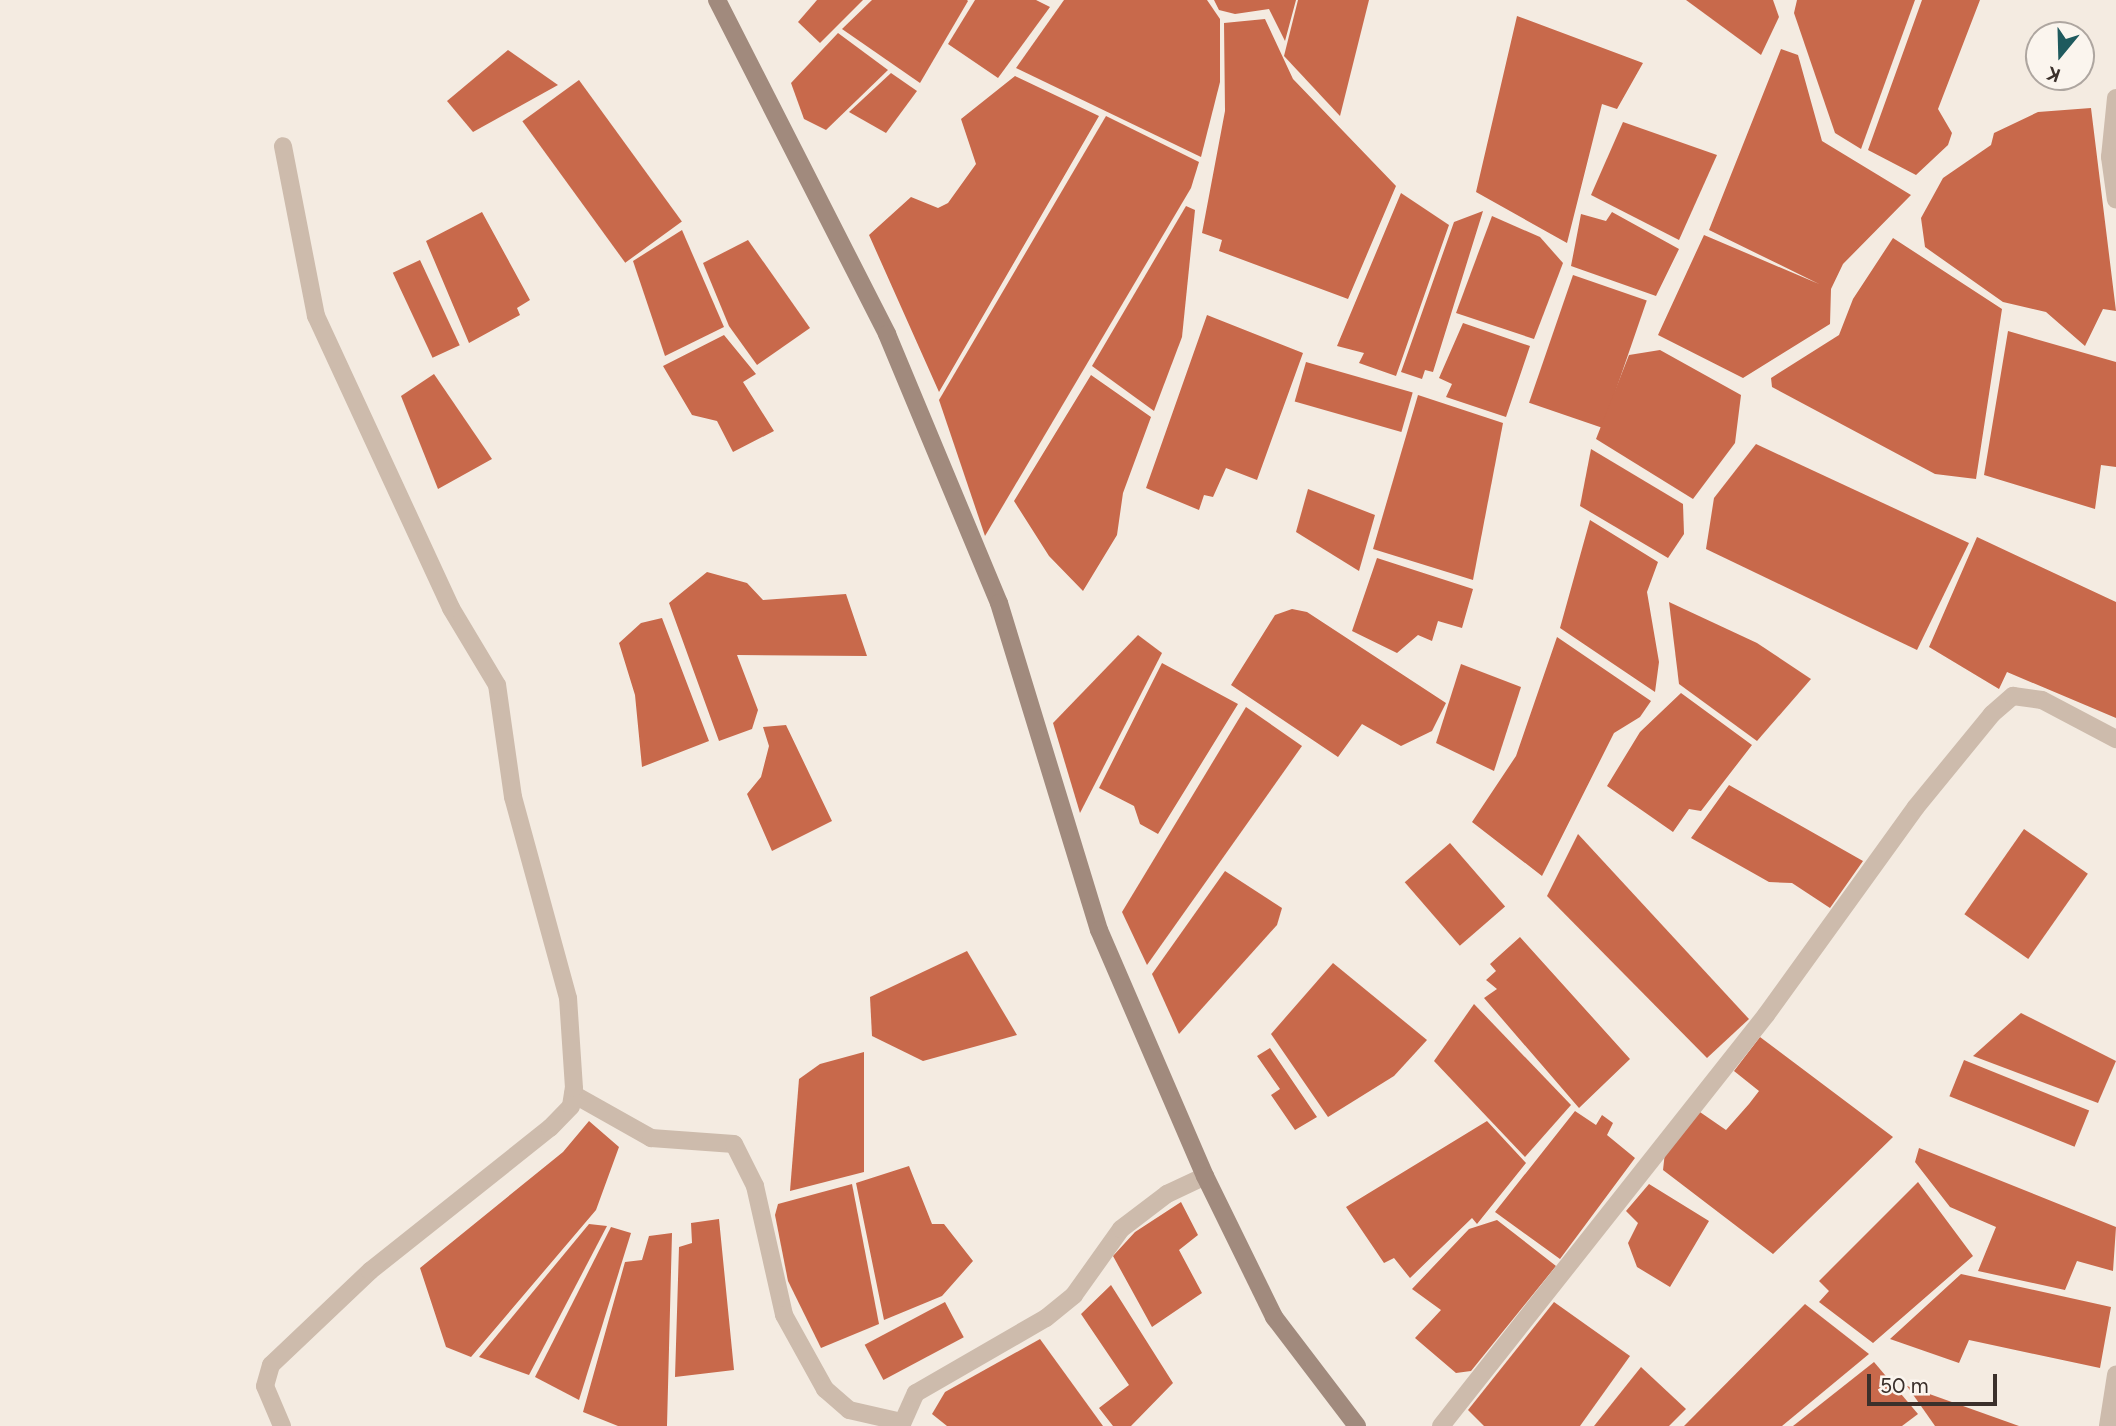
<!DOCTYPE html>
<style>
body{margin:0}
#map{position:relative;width:2116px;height:1426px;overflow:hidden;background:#f4ebe1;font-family:Figtree,sans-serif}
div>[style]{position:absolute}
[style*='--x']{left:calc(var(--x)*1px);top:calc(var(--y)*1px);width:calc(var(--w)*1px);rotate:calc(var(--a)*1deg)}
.building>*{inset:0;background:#c8694b;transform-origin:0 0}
.street>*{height:18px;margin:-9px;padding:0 9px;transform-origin:9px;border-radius:9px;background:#cdbbac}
.secondary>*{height:18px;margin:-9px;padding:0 9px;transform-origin:9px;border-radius:9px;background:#a18a7d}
span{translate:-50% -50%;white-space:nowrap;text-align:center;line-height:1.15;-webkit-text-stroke:6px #fbf5ee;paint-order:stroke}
.north{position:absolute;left:2025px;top:21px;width:70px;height:70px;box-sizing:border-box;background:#fbf5ee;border:2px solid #aea6a0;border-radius:50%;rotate:199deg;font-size:19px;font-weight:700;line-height:28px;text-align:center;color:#3b302b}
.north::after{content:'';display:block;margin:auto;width:24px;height:32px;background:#1f5a5e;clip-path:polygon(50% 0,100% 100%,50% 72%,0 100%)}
.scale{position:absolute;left:1867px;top:1374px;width:130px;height:32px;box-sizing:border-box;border:4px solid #3b302b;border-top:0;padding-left:9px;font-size:21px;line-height:24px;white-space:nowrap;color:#3b302b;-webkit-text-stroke:5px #fbf5ee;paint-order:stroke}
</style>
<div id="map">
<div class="building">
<i style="clip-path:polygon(817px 0,863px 0,820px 43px,798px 22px)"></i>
<i style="clip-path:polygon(872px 0,967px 0,968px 1px,920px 83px,842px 29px)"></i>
<i style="clip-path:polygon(975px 0,1036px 0,1050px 7px,998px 78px,948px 44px)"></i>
<i style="clip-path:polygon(1064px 0,1207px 0,1220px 19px,1220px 82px,1201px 157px,1016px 68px)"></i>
<i style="clip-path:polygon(1214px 0,1296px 0,1285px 41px,1269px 9px,1235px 14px,1219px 10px)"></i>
<i style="clip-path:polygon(1298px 0,1369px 0,1340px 116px,1284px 56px)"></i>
<i style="clip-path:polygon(1686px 0,1773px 0,1779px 17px,1761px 55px)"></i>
<i style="clip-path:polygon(1797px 0,1915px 0,1861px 149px,1835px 133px,1794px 13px)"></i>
<i style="clip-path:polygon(1922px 0,1980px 0,1938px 109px,1952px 133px,1948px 145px,1916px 175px,1868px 150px)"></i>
<i style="clip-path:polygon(1517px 16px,1643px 63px,1617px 109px,1602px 104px,1567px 243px,1476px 192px)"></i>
<i style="clip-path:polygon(1265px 19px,1293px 79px,1396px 186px,1348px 299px,1219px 251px,1222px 240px,1202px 233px,1225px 111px,1224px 23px)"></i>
<i style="clip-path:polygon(838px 33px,888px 70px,826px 130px,804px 119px,791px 83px)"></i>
<i style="clip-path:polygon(1781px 49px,1798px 55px,1822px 141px,1911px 195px,1843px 264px,1831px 289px,1830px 324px,1743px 378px,1658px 335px,1704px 235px,1819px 284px,1709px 230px)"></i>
<i style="clip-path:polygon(508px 50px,558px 85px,473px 132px,447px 101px)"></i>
<i style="clip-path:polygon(891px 73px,917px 91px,886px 133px,849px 112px)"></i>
<i style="clip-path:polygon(1015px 76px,1099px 116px,939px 392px,869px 235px,911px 197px,938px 208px,948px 203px,976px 164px,961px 119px)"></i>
<i style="left:579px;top:80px;width:175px;height:70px;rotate:54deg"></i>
<i style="clip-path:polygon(2091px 108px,2116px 311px,2103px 309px,2085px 346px,2046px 312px,2003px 302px,1925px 247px,1921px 218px,1943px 178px,1991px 145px,1994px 133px,2038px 112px)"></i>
<i style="clip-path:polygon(1106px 116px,1199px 162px,1191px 188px,985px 536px,939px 400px)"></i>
<i style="clip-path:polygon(1623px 122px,1717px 155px,1679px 240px,1591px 195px)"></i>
<i style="clip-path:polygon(1401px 193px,1449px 225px,1396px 376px,1359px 363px,1364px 353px,1337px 346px)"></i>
<i style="clip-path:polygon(1186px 206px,1195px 210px,1182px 337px,1154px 411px,1092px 366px)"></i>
<i style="clip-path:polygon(1483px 211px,1433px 372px,1425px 370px,1422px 379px,1401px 372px,1454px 222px)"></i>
<i style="clip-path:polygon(482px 212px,530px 300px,517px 308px,520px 315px,469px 343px,426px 241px)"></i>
<i style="clip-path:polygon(1612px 212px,1679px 249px,1656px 296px,1571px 266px,1581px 214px,1606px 221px)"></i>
<i style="clip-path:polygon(1492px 216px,1540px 237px,1563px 263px,1534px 339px,1456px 313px)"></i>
<i style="clip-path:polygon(682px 230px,724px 327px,665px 356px,633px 261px)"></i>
<i style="clip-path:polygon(1893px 238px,2002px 309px,1976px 479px,1935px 474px,1772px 387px,1771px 378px,1839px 335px,1853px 299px)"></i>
<i style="clip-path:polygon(748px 240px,810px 328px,757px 365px,729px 326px,703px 263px)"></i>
<i style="left:420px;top:260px;width:94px;height:30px;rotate:65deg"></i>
<i style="left:1573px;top:275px;width:78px;height:135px;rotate:19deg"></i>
<i style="clip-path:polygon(1207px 315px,1303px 353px,1257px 480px,1226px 468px,1213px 497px,1204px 495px,1199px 510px,1146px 488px)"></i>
<i style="clip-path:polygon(1463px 323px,1530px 346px,1506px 417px,1446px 397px,1452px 384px,1439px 378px)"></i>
<i style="clip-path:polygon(2008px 331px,2116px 362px,2116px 467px,2101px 465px,2095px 509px,1984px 475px)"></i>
<i style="clip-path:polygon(724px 335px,756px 374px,743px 382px,774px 431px,733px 452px,717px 421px,692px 415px,663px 366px)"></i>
<i style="clip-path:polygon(1660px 350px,1741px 395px,1735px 443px,1693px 499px,1596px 439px,1629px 355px)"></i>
<i style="left:1306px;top:362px;width:111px;height:41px;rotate:16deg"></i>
<i style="clip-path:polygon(434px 374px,492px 459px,438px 489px,401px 396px)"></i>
<i style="clip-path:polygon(1091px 375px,1151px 417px,1123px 493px,1117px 535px,1083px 591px,1049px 556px,1014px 501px)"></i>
<i style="clip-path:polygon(1418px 395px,1503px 423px,1473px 580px,1373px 549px)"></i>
<i style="clip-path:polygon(1756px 444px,1969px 543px,1917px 650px,1706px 549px,1714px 498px)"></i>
<i style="clip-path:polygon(1591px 449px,1683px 504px,1684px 534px,1668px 558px,1580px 506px)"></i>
<i style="clip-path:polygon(1308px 489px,1375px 515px,1359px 571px,1296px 532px)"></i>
<i style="clip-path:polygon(1590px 520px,1658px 562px,1647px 592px,1659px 662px,1655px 692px,1560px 628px)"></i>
<i style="clip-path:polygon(1977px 537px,2116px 602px,2116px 718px,2007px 672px,1999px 689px,1929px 647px)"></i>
<i style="clip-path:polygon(1377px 558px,1473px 589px,1462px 628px,1438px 621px,1432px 641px,1418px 635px,1397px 653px,1352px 631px)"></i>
<i style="clip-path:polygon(707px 572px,747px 583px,763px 600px,846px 594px,867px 656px,737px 655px,758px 710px,752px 729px,719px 741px,669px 603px)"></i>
<i style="clip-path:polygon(1669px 602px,1757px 643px,1811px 679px,1757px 741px,1679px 684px)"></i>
<i style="clip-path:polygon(1292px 609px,1307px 612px,1446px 703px,1432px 731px,1401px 746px,1362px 724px,1338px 757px,1231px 685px,1275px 615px)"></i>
<i style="clip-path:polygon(662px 618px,709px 741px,642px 767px,635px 695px,619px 643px,641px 623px)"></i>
<i style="clip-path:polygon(1138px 635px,1162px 653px,1080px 813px,1053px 723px)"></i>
<i style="clip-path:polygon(1557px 637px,1651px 701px,1640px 717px,1614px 733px,1542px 876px,1472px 822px,1516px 756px)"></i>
<i style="clip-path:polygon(1162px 663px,1238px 704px,1158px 834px,1140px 824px,1134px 806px,1099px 788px)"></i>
<i style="clip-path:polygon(1461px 664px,1521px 687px,1494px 771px,1436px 743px)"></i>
<i style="clip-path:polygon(1681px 693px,1752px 745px,1701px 811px,1689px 809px,1673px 832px,1607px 786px,1640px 732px)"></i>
<i style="clip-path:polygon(1246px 707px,1302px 746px,1147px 965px,1122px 912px)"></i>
<i style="clip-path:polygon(786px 725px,832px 821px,772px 851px,747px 794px,761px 777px,769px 746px,763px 727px)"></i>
<i style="clip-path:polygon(1729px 785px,1863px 861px,1830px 908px,1792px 883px,1769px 882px,1691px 838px)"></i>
<i style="left:2024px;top:829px;width:78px;height:104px;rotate:35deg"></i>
<i style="clip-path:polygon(1578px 834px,1749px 1019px,1707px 1058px,1547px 896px)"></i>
<i style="left:1450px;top:843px;width:84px;height:60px;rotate:49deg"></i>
<i style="clip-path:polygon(1225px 871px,1282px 908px,1277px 925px,1179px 1034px,1152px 974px)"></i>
<i style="clip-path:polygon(1520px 937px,1630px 1059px,1579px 1108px,1484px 998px,1497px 989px,1486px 980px,1496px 971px,1490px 964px)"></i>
<i style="clip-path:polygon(967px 951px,1017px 1035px,923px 1061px,872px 1036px,870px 997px)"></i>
<i style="clip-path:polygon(1333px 963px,1427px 1040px,1394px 1076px,1328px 1117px,1271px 1034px)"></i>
<i style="clip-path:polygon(1474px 1004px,1571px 1105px,1525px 1157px,1434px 1061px)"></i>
<i style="clip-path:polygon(2021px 1013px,2116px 1061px,2098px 1103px,1973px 1056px)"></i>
<i style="clip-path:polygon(1760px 1037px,1893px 1137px,1773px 1254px,1663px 1170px,1665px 1152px,1697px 1110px,1726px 1130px,1749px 1104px,1759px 1091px,1734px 1071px)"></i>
<i style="clip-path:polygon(1270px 1048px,1317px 1117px,1295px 1130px,1271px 1095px,1280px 1089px,1257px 1056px)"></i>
<i style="clip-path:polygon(864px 1052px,864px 1172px,790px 1191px,799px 1079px,820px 1064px)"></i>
<i style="left:1964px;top:1060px;width:135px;height:39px;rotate:22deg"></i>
<i style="clip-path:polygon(1575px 1111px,1596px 1125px,1602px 1115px,1613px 1123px,1607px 1135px,1635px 1158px,1560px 1259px,1495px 1212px)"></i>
<i style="clip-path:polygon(589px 1121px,619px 1147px,596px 1210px,471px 1357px,446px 1347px,420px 1268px,563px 1152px)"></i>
<i style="clip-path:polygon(1487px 1121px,1526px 1163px,1477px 1224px,1472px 1218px,1410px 1278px,1394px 1258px,1384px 1263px,1346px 1207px)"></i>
<i style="clip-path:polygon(1919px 1148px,2116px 1227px,2113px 1271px,2077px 1261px,2065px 1290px,1978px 1271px,1996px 1227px,1950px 1207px,1915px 1162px)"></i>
<i style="clip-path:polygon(909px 1166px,932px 1224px,944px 1224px,973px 1261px,942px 1296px,884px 1320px,856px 1183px)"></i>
<i style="clip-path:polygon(1918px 1182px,1973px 1256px,1873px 1343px,1819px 1302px,1829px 1291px,1819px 1281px)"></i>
<i style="clip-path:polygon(852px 1184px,879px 1324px,821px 1348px,788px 1281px,775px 1215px,778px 1204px)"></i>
<i style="clip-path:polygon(1649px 1184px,1709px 1221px,1670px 1287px,1637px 1267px,1628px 1243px,1638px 1223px,1626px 1211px)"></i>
<i style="clip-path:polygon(1181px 1202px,1198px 1235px,1179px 1250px,1202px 1293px,1152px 1327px,1113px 1256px,1135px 1232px)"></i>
<i style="clip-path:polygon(719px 1219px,734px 1370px,675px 1377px,679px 1247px,692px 1243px,691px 1223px)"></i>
<i style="clip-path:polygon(1497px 1220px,1556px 1266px,1471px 1371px,1456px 1373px,1415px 1338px,1441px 1310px,1412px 1289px,1469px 1229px)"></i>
<i style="clip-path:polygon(589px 1224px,607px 1226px,529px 1375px,479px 1357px)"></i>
<i style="clip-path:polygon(611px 1227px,631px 1233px,579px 1400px,535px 1377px)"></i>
<i style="clip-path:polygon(672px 1233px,667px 1426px,618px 1426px,583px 1412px,625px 1262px,642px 1260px,649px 1236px)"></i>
<i style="clip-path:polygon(1961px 1274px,2111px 1307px,2100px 1368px,1969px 1340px,1959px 1363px,1890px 1339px)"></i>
<i style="clip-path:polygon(1111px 1285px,1173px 1383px,1131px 1426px,1113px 1426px,1099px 1408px,1129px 1385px,1081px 1314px)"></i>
<i style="left:945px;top:1302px;width:40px;height:91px;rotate:62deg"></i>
<i style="clip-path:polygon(1554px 1302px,1630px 1356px,1580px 1426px,1484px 1426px,1468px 1410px)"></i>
<i style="clip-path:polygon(1805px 1304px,1869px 1354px,1782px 1426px,1684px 1426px)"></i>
<i style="clip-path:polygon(1040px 1339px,1103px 1426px,947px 1426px,932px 1414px,945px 1392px)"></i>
<i style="clip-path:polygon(1874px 1362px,1918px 1414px,1902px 1426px,1793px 1426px)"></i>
<i style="clip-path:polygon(1641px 1367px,1686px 1409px,1669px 1426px,1594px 1426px)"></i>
<i style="clip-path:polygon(1907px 1386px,2019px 1426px,1935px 1426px)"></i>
</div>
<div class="street">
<i style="--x:2116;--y:98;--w:59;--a:95.8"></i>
<i style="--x:2110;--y:157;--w:43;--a:82.1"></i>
<i style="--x:573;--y:1094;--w:90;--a:29.4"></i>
<i style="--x:651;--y:1138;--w:83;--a:4.1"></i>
<i style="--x:734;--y:1144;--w:47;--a:63.4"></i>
<i style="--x:755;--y:1186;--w:132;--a:77.3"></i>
<i style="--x:784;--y:1315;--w:85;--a:61"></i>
<i style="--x:825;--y:1389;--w:32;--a:41"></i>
<i style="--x:849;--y:1410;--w:54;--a:12.8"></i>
<i style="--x:282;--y:1426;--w:43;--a:-113"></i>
<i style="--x:265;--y:1386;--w:22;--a:-74"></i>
<i style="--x:271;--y:1365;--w:137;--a:-43.5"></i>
<i style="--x:370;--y:1271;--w:230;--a:-38.5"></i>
<i style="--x:550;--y:1128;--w:30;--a:-46"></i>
<i style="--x:571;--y:1106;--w:18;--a:-81"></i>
<i style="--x:574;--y:1088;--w:90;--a:-93.8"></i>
<i style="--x:568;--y:998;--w:208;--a:-105.3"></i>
<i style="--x:513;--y:797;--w:113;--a:-98.1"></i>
<i style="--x:497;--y:685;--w:90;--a:-120.9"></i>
<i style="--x:451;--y:608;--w:322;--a:-114.8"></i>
<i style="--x:316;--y:316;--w:173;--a:-101"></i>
<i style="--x:901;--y:1426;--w:36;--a:-66"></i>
<i style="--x:916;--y:1393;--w:150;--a:-30"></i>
<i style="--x:1046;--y:1318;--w:36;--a:-39"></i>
<i style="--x:1074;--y:1295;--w:81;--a:-54.5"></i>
<i style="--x:1121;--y:1229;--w:58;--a:-37.3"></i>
<i style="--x:1167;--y:1194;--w:42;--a:-25.3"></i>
<i style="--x:1441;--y:1426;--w:524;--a:-51.66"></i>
<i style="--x:1766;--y:1015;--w:256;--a:-54.2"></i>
<i style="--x:1916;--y:807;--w:120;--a:-50.7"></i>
<i style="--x:1992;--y:714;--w:28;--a:-41"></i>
<i style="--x:2013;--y:696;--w:29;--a:8"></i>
<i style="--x:2042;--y:700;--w:84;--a:27.8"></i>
<i style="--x:2108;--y:1426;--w:52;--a:-81.1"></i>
</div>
<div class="secondary">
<i style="--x:717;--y:0;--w:375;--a:63"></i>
<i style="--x:887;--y:334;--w:291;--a:67.4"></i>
<i style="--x:999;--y:603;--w:342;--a:73"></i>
<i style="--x:1099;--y:930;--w:268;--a:66.7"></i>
<i style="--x:1205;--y:1176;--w:157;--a:63.9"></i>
<i style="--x:1274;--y:1317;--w:137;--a:52.7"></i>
</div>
<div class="north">K</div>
<div class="scale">50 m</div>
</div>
